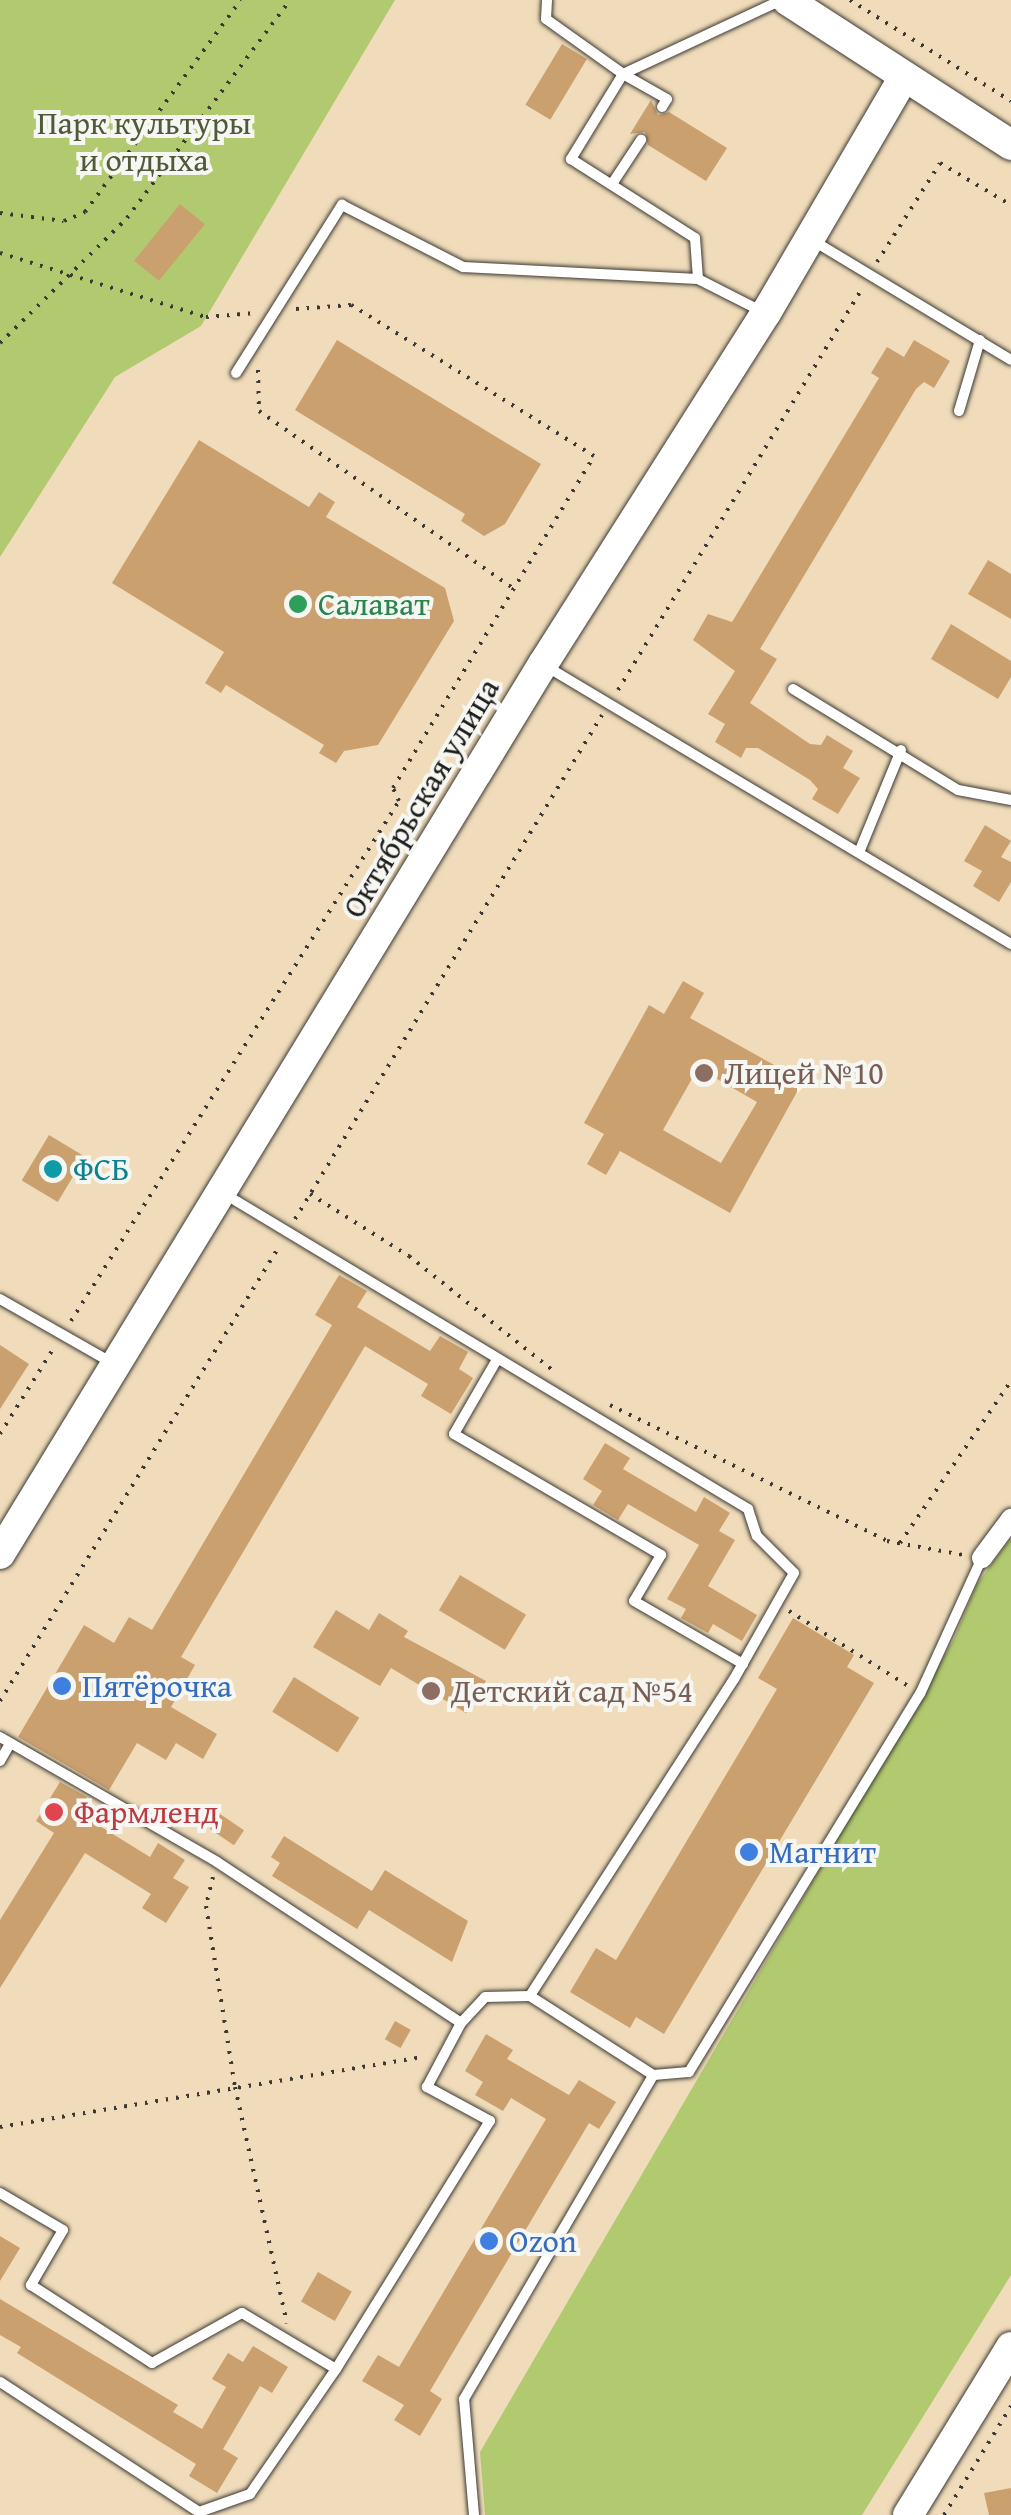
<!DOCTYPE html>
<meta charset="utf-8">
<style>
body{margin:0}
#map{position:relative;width:1011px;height:2515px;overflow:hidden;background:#f0dcba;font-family:"Gentium Book Plus",serif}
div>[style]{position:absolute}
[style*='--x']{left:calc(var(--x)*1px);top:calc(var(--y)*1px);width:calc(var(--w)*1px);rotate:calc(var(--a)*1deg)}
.green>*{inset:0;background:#b2ca6f}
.building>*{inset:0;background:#cba06f;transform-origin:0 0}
.path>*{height:4px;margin-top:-2px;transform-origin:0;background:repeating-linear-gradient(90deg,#3c3934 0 2.5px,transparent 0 10.5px)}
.roads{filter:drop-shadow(0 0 2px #3c3934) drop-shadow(0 0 2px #3c3934)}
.lane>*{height:10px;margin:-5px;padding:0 5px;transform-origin:5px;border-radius:5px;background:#fff}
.street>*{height:20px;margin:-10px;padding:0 10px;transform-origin:10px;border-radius:10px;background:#fff}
.secondary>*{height:30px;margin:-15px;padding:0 15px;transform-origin:15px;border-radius:15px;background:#fff}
.dots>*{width:28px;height:28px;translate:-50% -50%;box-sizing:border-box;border:5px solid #f6f6f2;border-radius:50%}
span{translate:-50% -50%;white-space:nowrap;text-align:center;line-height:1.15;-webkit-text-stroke:8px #f6f6f2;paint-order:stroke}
.park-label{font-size:32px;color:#505939}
.leisure-label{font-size:32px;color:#27864d}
.left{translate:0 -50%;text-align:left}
.street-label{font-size:32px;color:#1c1c1c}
.education-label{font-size:32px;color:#785e54}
.culture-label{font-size:32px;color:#0d838f}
.shop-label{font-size:32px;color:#366cbe}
.health-label{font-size:32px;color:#be3a42}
</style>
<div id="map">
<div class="green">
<i style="clip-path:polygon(0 0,395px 0,201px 326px,115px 377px,0 557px)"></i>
<i style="clip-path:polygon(1011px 1538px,1011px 2275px,862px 2515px,485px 2515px,480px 2452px,954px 1639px,977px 1584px)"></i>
</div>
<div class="building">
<i style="left:562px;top:44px;width:29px;height:71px;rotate:31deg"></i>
<i style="clip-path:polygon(651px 100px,658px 115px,669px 112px,727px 148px,706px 181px,648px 145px,645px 132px,630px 134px)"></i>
<i style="left:180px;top:204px;width:32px;height:73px;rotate:39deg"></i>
<i style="clip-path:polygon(337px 340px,541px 464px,505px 524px,484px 536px,461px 521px,465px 514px,295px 410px)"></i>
<i style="clip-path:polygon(914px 340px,950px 361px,934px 388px,924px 382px,916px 389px,760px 649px,777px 659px,750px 703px,810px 744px,821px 745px,827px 735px,853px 751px,843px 768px,860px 778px,838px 814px,812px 799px,818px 789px,810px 780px,758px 748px,746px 748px,741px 758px,715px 742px,725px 724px,708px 714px,735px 671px,693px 640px,708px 614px,732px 622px,879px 378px,871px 373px,887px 347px,904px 357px)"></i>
<i style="clip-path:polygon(199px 440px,309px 507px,319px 492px,335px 502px,326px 517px,445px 588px,454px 621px,378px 745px,344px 751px,336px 763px,319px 753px,324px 745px,226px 685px,221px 693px,205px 683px,224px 652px,112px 583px)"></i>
<i style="clip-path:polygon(988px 560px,1011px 574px,1011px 619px,968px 594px)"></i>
<i style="clip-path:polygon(951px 624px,1011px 661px,1011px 677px,998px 699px,931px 659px)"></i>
<i style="clip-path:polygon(985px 825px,1011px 841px,1001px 857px,1011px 862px,1011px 882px,999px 902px,973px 886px,982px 871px,964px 861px)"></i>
<i style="clip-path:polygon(evenodd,683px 981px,704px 993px,690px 1018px,803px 1081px,730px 1213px,620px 1151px,606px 1175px,587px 1164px,604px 1134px,584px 1123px,649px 1005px,664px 1014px,683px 981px,698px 1068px,757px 1102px,721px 1163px,663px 1130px,698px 1068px)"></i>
<i style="left:49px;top:1135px;width:42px;height:53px;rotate:31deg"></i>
<i style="clip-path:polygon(339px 1275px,367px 1291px,357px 1307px,430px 1351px,440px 1336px,468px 1352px,459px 1369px,473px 1378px,451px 1414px,421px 1396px,428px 1384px,365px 1346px,181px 1657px,195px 1665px,171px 1707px,217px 1734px,203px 1759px,176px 1743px,166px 1760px,137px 1743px,109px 1790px,18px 1737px,84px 1625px,114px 1643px,129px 1617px,152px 1630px,332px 1325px,315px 1315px)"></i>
<i style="clip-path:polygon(0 1345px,29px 1364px,0 1409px)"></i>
<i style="clip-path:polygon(605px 1443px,630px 1458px,623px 1469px,696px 1512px,704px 1497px,730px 1513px,719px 1531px,735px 1540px,708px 1586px,757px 1615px,742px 1641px,713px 1624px,708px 1633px,681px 1618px,686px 1609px,667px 1599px,699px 1545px,628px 1504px,618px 1520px,593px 1505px,602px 1491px,583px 1479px)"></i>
<i style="left:460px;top:1575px;width:77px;height:41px;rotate:31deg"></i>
<i style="clip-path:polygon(336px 1610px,369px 1630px,379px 1613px,408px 1631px,404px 1637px,486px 1681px,466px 1713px,391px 1668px,380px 1686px,313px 1647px)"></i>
<i style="clip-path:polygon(793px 1618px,854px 1655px,847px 1667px,874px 1683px,664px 2034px,636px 2017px,630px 2028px,570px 1992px,596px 1948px,616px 1960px,777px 1689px,758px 1678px)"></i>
<i style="left:294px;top:1677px;width:77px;height:41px;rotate:32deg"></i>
<i style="clip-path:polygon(60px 1782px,87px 1797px,77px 1812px,150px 1857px,158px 1843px,185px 1860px,173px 1878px,189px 1887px,166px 1923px,142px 1908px,151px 1894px,85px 1853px,0 1988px,0 1920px,54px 1833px,36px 1821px)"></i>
<i style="left:220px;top:1814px;width:29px;height:18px;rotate:34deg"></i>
<i style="clip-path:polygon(284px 1836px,372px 1891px,385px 1870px,468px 1921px,452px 1962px,369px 1910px,357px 1929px,272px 1876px,280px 1863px,271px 1857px)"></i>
<i style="left:395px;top:2021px;width:18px;height:21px;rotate:29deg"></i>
<i style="clip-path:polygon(486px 2034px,513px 2050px,507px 2059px,569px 2095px,579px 2080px,616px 2102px,599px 2129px,589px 2123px,430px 2391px,442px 2399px,420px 2436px,394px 2420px,404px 2405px,362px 2381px,378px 2355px,399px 2367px,546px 2119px,511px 2098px,503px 2111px,475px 2095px,483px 2082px,465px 2071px)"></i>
<i style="clip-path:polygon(0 2236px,20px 2248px,0 2281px)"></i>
<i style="left:318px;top:2272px;width:39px;height:34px;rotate:30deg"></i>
<i style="clip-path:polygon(0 2299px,178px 2405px,173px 2412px,202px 2429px,226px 2387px,212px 2379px,228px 2353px,243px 2362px,253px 2346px,288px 2367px,272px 2393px,260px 2386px,223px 2449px,238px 2458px,217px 2493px,189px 2476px,196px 2464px,17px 2353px,21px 2347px,0 2335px)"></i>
<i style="clip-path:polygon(1011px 2488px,1011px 2515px,989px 2515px,984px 2493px)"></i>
</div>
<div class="path">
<i style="--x:850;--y:0;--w:190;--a:32.1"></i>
<i style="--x:0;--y:213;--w:64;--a:7.1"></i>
<i style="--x:64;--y:221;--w:23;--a:-23"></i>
<i style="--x:85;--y:212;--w:263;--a:-53.7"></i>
<i style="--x:0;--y:253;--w:216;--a:17.3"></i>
<i style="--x:206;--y:317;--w:49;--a:-4.7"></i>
<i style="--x:877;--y:262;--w:117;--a:-57.5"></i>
<i style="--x:940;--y:163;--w:82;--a:30.6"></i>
<i style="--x:0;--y:343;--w:178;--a:-44.5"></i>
<i style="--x:127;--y:218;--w:272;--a:-53.2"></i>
<i style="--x:258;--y:370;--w:41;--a:88.6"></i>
<i style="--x:259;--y:411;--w:310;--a:34.9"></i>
<i style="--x:618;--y:690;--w:470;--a:-58.7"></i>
<i style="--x:310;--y:1194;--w:117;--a:32.1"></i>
<i style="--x:409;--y:1256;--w:186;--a:38.5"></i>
<i style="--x:295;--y:1219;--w:590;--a:-58.65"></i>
<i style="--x:71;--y:1321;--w:615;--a:-57.76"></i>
<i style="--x:399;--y:801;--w:14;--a:-115"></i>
<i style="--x:393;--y:788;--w:388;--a:-58.8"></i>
<i style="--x:594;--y:456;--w:286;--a:-148.1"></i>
<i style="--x:351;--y:305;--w:56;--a:175.9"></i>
<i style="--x:610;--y:1405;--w:309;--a:26.1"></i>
<i style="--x:887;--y:1541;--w:77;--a:10.4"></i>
<i style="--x:0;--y:1434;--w:104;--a:-58"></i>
<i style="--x:900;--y:1543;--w:196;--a:-55.6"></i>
<i style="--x:789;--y:1611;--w:141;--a:32.2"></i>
<i style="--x:0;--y:1701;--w:535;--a:-58.45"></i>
<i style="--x:213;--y:1877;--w:30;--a:104"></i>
<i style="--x:206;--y:1906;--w:183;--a:80.9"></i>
<i style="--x:235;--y:2087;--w:242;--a:77.6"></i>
<i style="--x:0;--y:2127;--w:430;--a:-9.4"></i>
<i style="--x:944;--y:2515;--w:128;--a:-58.4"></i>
</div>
<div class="roads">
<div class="lane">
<i style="--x:547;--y:0;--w:19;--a:93"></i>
<i style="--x:546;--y:19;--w:95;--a:35.5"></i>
<i style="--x:623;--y:74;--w:175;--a:-25"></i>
<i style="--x:662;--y:107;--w:9;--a:-58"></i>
<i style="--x:667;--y:99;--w:51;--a:-150.4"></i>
<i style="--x:623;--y:74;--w:100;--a:121.5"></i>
<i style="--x:571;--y:159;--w:147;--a:32.5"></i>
<i style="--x:695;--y:238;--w:41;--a:85.8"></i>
<i style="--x:612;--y:184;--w:53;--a:-56.6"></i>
<i style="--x:812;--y:240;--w:232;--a:31.1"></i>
<i style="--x:236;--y:373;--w:199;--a:-57.8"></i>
<i style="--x:342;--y:205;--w:136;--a:27.1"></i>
<i style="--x:463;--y:267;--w:235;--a:2.9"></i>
<i style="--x:698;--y:279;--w:71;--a:26.9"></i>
<i style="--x:959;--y:411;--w:74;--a:-73.5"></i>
<i style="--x:544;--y:665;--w:544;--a:30.86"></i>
<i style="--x:793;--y:689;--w:193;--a:31.5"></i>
<i style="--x:958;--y:790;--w:54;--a:10.7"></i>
<i style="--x:860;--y:850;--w:108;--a:-67.7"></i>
<i style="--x:223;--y:1193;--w:613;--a:31.04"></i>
<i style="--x:748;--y:1509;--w:28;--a:72"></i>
<i style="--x:757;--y:1536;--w:52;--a:45"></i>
<i style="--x:794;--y:1573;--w:122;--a:119.5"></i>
<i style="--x:734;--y:1679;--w:377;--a:122.8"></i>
<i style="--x:0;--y:1299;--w:129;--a:29.7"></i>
<i style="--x:495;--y:1363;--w:82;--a:120"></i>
<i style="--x:454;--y:1434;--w:240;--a:30.3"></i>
<i style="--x:661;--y:1555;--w:53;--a:120.4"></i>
<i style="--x:634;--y:1601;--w:126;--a:30"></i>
<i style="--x:0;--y:1737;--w:250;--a:29.9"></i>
<i style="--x:217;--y:1862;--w:292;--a:33.4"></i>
<i style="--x:461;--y:2023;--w:35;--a:-47"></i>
<i style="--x:485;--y:1997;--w:45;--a:-1.3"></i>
<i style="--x:530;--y:1996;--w:146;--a:32.7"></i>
<i style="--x:0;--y:1761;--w:20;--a:-60"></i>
<i style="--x:0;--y:2193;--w:73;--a:30.4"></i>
<i style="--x:63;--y:2230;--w:64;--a:120.2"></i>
<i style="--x:31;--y:2285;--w:144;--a:32.8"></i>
<i style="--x:152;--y:2363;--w:103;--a:-29.1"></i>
<i style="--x:242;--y:2313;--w:109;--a:30.8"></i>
<i style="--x:336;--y:2369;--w:152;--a:124.5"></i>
<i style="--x:250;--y:2494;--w:54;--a:160.6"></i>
<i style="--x:199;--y:2512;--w:238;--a:-146.8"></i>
<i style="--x:336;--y:2369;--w:292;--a:-58.2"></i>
<i style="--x:490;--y:2121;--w:72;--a:-151.6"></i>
<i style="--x:427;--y:2087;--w:72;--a:-62"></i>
<i style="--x:474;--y:2515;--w:116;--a:-94.9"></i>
<i style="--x:464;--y:2399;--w:375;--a:-59.7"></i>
<i style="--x:653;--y:2075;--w:36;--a:-5"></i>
<i style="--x:689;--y:2072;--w:443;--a:-58.6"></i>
<i style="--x:920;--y:1694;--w:149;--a:-65.5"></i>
</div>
<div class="street">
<i style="--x:982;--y:1558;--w:49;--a:-53.4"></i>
</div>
<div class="secondary">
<i style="--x:787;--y:0;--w:267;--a:32.9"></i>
<i style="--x:0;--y:1554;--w:1043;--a:-58.61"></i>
<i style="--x:543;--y:664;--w:416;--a:-57.6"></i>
<i style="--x:766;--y:313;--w:271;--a:-59.7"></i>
<i style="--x:908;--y:2515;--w:197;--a:-58.5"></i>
</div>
</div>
<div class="dots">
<i style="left:298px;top:604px;background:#2e9e5b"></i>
<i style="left:704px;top:1073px;background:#8d6e63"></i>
<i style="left:53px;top:1169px;background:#0f9aa8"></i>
<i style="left:62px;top:1686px;background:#3f7fe0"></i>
<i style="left:431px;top:1691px;background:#8d6e63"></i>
<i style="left:54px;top:1812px;background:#e0444e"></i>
<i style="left:749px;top:1852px;background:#3f7fe0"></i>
<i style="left:489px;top:2241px;background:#3f7fe0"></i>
</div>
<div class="park-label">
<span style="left:144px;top:142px">Парк культуры<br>и отдыха</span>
</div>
<div class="leisure-label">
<span class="left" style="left:318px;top:604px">Салават</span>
</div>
<div class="street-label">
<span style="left:421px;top:798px;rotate:-59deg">Октябрьская улица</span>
</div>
<div class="education-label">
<span class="left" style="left:724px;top:1073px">Лицей №10</span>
<span class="left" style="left:451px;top:1691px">Детский сад №54</span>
</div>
<div class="culture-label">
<span class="left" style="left:73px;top:1169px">ФСБ</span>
</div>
<div class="shop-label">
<span class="left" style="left:82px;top:1686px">Пятёрочка</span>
<span class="left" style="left:769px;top:1852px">Магнит</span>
<span class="left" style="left:509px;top:2241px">Ozon</span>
</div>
<div class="health-label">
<span class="left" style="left:74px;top:1812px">Фармленд</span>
</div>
</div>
